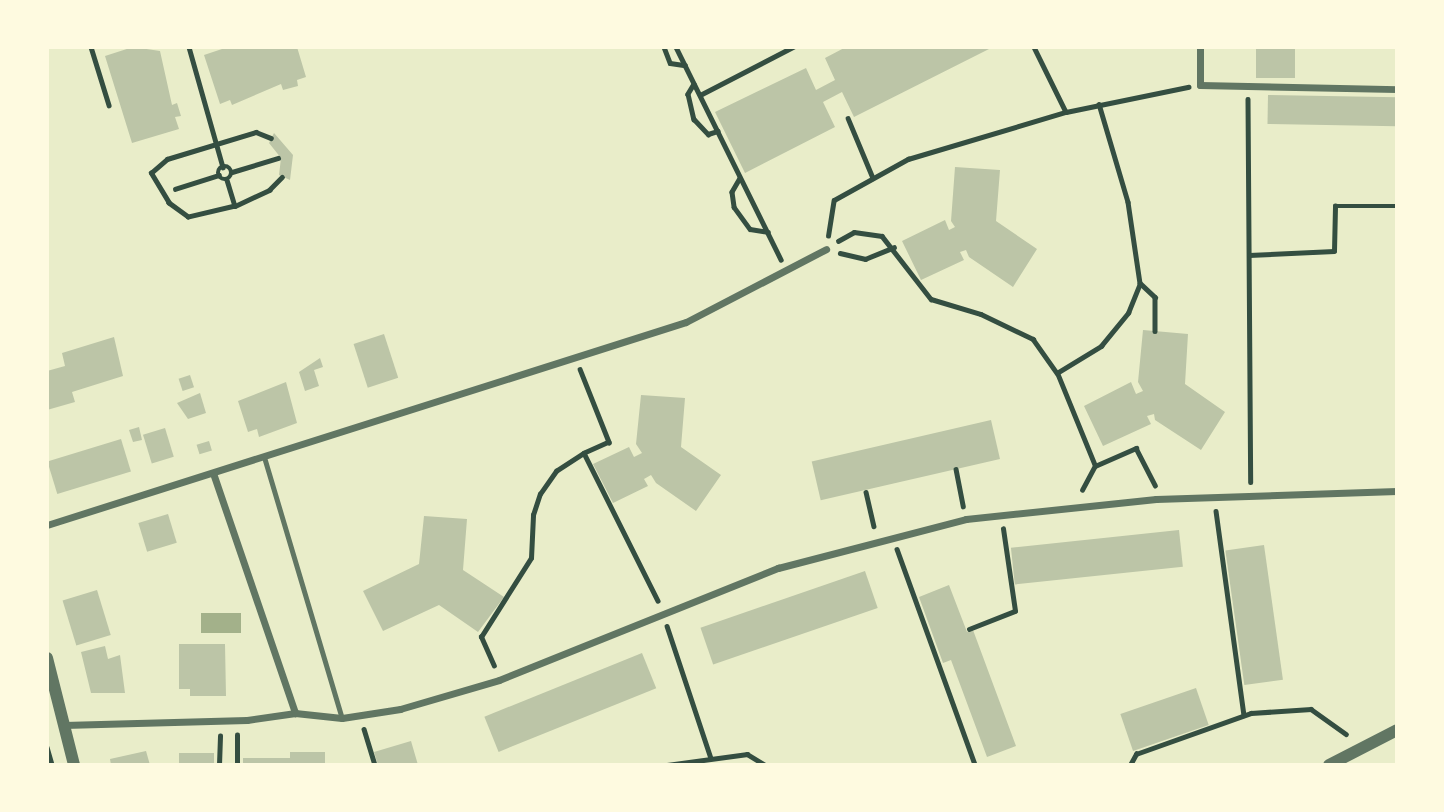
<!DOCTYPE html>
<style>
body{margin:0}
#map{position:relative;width:1444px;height:812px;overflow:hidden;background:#e9edc9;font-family:"Work Sans",sans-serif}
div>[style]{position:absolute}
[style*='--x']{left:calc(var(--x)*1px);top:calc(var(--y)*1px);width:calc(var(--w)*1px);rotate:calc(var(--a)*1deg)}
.water>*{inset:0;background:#a3b18a;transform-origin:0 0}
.building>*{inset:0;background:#bcc5a7;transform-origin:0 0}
.path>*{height:4.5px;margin:-2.25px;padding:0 2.25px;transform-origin:2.25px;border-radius:2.25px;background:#344e41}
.path>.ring{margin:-2.25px;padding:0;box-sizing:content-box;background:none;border:4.5px solid #344e41;border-radius:50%}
.service>*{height:5px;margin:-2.5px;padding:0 2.5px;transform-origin:2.5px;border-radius:2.5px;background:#617663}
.minor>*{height:7px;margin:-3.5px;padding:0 3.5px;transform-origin:3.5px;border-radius:3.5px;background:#617663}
.tertiary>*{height:12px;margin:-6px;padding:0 6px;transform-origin:6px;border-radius:6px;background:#617663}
span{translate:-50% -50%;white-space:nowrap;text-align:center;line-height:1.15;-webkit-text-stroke:6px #fefae0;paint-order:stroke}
.frame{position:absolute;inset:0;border:49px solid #fefae0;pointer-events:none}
</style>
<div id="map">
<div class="water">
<i style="left:241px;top:613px;width:20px;height:40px;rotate:90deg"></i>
</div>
<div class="building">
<i style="clip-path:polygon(133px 47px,160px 51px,172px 105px,177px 103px,181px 116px,175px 117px,179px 129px,132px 143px,105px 56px)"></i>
<i style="clip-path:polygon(228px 47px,297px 47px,306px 77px,297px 80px,298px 86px,283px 90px,281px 84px,232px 105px,230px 100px,220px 104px,204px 55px)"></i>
<i style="clip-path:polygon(846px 47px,993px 47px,854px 117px,842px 92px,823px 102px,835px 127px,745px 173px,715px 112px,806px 68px,816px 90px,835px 80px,825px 58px)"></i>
<i style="left:1256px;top:47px;width:39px;height:31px"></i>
<i style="left:1268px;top:95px;width:129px;height:29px;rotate:1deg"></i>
<i style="clip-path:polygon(274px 133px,293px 155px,290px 180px,279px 175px,281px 158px,269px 143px)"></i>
<i style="clip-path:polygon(955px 167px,1000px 170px,996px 221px,1037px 249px,1013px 287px,969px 257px,966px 250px,960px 252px,964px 260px,921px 280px,902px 241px,945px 220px,949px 230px,955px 227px,951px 221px)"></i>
<i style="clip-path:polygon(1143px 330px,1188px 334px,1185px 384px,1225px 412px,1201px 450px,1155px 420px,1154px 414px,1147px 416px,1151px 424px,1103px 446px,1084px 406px,1131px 382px,1136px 394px,1143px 391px,1138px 382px)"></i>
<i style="left:384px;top:334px;width:46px;height:32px;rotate:72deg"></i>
<i style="clip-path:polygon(114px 337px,123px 376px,72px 392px,75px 402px,47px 410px,47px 371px,65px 366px,62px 353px)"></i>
<i style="clip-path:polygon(320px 358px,323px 367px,314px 370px,319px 386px,305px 391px,299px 372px)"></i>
<i style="left:190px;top:375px;width:13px;height:12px;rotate:72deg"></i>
<i style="clip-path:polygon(286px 382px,297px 423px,259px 437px,257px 429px,248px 432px,238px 401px)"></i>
<i style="clip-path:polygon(200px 393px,206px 413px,188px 419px,177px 403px)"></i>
<i style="clip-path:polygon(641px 395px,685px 398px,681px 447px,721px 475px,696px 511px,656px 483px,651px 475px,644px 479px,648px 486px,613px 503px,593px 464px,629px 447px,634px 457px,642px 453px,636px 444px)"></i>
<i style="left:991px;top:420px;width:40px;height:184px;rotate:77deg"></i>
<i style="clip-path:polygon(139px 427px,142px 440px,133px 442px,129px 430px)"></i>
<i style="left:165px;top:428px;width:30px;height:23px;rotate:73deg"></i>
<i style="left:121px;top:439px;width:34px;height:77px;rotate:73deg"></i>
<i style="left:209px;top:441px;width:10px;height:13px;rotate:73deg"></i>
<i style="left:168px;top:514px;width:30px;height:31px;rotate:73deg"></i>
<i style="clip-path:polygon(424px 516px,467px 519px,463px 570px,504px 597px,478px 632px,439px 605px,383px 631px,363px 591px,419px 564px)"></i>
<i style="left:1179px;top:530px;width:37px;height:169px;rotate:84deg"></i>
<i style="left:1264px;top:545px;width:136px;height:39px;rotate:82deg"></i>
<i style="left:865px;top:571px;width:39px;height:174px;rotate:71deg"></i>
<i style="clip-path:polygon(949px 585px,967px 632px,973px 630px,1016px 746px,987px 757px,951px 660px,943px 663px,919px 597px)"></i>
<i style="left:97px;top:590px;width:47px;height:36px;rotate:73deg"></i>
<i style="clip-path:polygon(179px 644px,225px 644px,226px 696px,190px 696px,190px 689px,179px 689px)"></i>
<i style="clip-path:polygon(105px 646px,108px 659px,120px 655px,125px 693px,91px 693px,81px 652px)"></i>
<i style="left:642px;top:653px;width:38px;height:170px;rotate:68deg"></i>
<i style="left:1196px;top:688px;width:39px;height:80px;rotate:71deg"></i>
<i style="clip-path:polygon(411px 741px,418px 765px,378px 765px,374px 752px)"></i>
<i style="clip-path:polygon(146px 751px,150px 765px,111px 765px,110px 759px)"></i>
<i style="clip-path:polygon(290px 752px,325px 752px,325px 765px,243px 765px,243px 758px,290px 758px)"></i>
<i style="left:179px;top:753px;width:35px;height:12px"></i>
</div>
<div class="path">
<i style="--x:91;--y:47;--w:61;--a:72.8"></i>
<i style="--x:189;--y:47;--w:125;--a:74.2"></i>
<i style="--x:664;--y:47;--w:17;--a:69"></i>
<i style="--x:670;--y:63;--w:15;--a:8"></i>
<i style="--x:676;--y:47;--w:237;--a:63.7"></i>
<i style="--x:1034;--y:47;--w:72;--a:63.8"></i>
<i style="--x:694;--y:84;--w:12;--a:121"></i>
<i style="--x:688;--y:94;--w:26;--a:77"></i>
<i style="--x:694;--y:119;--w:21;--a:47"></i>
<i style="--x:708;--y:134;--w:10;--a:-17"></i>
<i style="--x:700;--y:95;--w:105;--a:-27.3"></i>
<i style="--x:1248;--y:99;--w:383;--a:89.6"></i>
<i style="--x:1099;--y:104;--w:102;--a:73.5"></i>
<i style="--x:1128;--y:202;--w:82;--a:81.6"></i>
<i style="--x:1140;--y:283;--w:21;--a:43"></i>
<i style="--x:1155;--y:297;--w:34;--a:90"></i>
<i style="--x:848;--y:118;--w:65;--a:67.4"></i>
<i class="ring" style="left:218px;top:166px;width:9.5px;height:9.5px"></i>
<i style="--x:232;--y:172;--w:48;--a:-16.9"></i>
<i style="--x:740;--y:178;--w:16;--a:120"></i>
<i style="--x:732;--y:192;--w:15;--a:82"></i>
<i style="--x:734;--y:207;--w:27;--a:54"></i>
<i style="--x:750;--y:229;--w:18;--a:9"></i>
<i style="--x:227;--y:180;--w:27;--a:73"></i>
<i style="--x:235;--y:206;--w:48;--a:166.8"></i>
<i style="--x:188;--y:217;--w:24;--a:-144"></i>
<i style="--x:169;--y:203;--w:35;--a:-121"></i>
<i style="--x:151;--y:173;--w:21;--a:-41"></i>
<i style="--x:167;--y:159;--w:93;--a:-16.9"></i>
<i style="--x:256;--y:132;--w:16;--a:22"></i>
<i style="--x:175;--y:189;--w:46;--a:-17.7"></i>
<i style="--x:235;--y:206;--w:38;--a:-25"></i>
<i style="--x:269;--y:190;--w:18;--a:-45"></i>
<i style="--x:828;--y:236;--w:36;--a:-81"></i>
<i style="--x:834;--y:200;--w:85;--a:-29"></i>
<i style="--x:908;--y:159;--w:165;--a:-16.6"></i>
<i style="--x:1066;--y:112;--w:125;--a:-11.6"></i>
<i style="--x:838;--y:241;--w:18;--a:-29"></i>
<i style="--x:854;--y:232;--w:28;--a:8"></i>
<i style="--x:882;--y:236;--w:80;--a:52.1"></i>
<i style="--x:931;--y:299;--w:52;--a:16.7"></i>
<i style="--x:981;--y:314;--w:58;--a:25.7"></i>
<i style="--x:1033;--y:339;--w:42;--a:54.8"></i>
<i style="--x:840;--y:253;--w:26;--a:13"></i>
<i style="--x:865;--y:259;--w:31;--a:-22"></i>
<i style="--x:1249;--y:255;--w:85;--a:-2.7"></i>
<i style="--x:1334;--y:251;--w:45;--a:-88.7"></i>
<i style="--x:1335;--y:206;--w:62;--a:0"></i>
<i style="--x:580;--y:369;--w:79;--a:68.3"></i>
<i style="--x:609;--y:442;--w:27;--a:156"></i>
<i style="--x:584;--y:453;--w:165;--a:63.4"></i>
<i style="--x:1095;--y:466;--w:100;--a:-112.2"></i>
<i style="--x:1057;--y:373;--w:52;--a:-31.5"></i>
<i style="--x:1101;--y:346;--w:43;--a:-50.7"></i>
<i style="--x:1128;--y:313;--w:31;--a:-68"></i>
<i style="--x:956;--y:469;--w:38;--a:79"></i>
<i style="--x:1082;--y:490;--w:27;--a:-62"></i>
<i style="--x:1095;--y:466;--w:45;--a:-23.7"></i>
<i style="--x:1136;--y:448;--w:42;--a:62.8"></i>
<i style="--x:866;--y:492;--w:35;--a:77"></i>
<i style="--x:1216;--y:511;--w:206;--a:82.2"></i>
<i style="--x:897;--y:549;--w:230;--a:70.1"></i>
<i style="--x:667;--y:626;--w:139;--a:71.6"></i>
<i style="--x:969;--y:629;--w:49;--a:-21.4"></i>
<i style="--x:1015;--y:611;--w:83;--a:-98.3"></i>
<i style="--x:494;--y:666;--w:32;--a:-114"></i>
<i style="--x:481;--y:637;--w:93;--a:-57.7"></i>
<i style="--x:531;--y:558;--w:43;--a:-87.3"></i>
<i style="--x:533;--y:515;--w:22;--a:-72"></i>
<i style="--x:540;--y:494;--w:28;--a:-55"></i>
<i style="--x:556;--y:471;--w:33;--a:-33"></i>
<i style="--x:364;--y:729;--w:38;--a:73"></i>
<i style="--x:47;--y:747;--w:19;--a:74"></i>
<i style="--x:219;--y:765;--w:29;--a:-88"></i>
<i style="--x:237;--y:765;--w:30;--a:-90"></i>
<i style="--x:667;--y:765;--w:81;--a:-7.8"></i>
<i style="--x:747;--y:754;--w:21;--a:31"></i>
<i style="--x:1130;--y:765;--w:13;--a:-61"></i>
<i style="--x:1136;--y:754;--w:122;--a:-19.6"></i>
<i style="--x:1251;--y:713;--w:60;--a:-3.8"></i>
<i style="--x:1311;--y:709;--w:43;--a:35.5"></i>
</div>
<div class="service">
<i style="--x:264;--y:457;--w:272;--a:73.4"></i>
</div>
<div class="minor">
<i style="--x:1200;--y:47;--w:38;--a:90"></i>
<i style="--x:1200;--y:85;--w:197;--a:1.2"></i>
<i style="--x:213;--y:473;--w:254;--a:71.1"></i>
<i style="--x:47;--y:525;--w:670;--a:-17.62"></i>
<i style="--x:686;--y:322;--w:158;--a:-27.5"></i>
<i style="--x:64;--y:725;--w:183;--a:-1.6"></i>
<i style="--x:247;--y:720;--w:49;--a:-8.3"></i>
<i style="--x:295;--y:713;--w:47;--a:6.1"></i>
<i style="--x:342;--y:718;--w:59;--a:-8.8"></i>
<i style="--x:400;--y:709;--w:103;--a:-16.3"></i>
<i style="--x:499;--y:680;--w:301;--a:-21.9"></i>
<i style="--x:778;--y:568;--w:194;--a:-14.6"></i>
<i style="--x:966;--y:519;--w:191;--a:-6"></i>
<i style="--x:1156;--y:499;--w:241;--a:-1.9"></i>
</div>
<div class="tertiary">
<i style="--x:47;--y:658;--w:110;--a:75.8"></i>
<i style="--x:1329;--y:765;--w:76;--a:-27.2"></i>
</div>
<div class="frame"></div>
</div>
